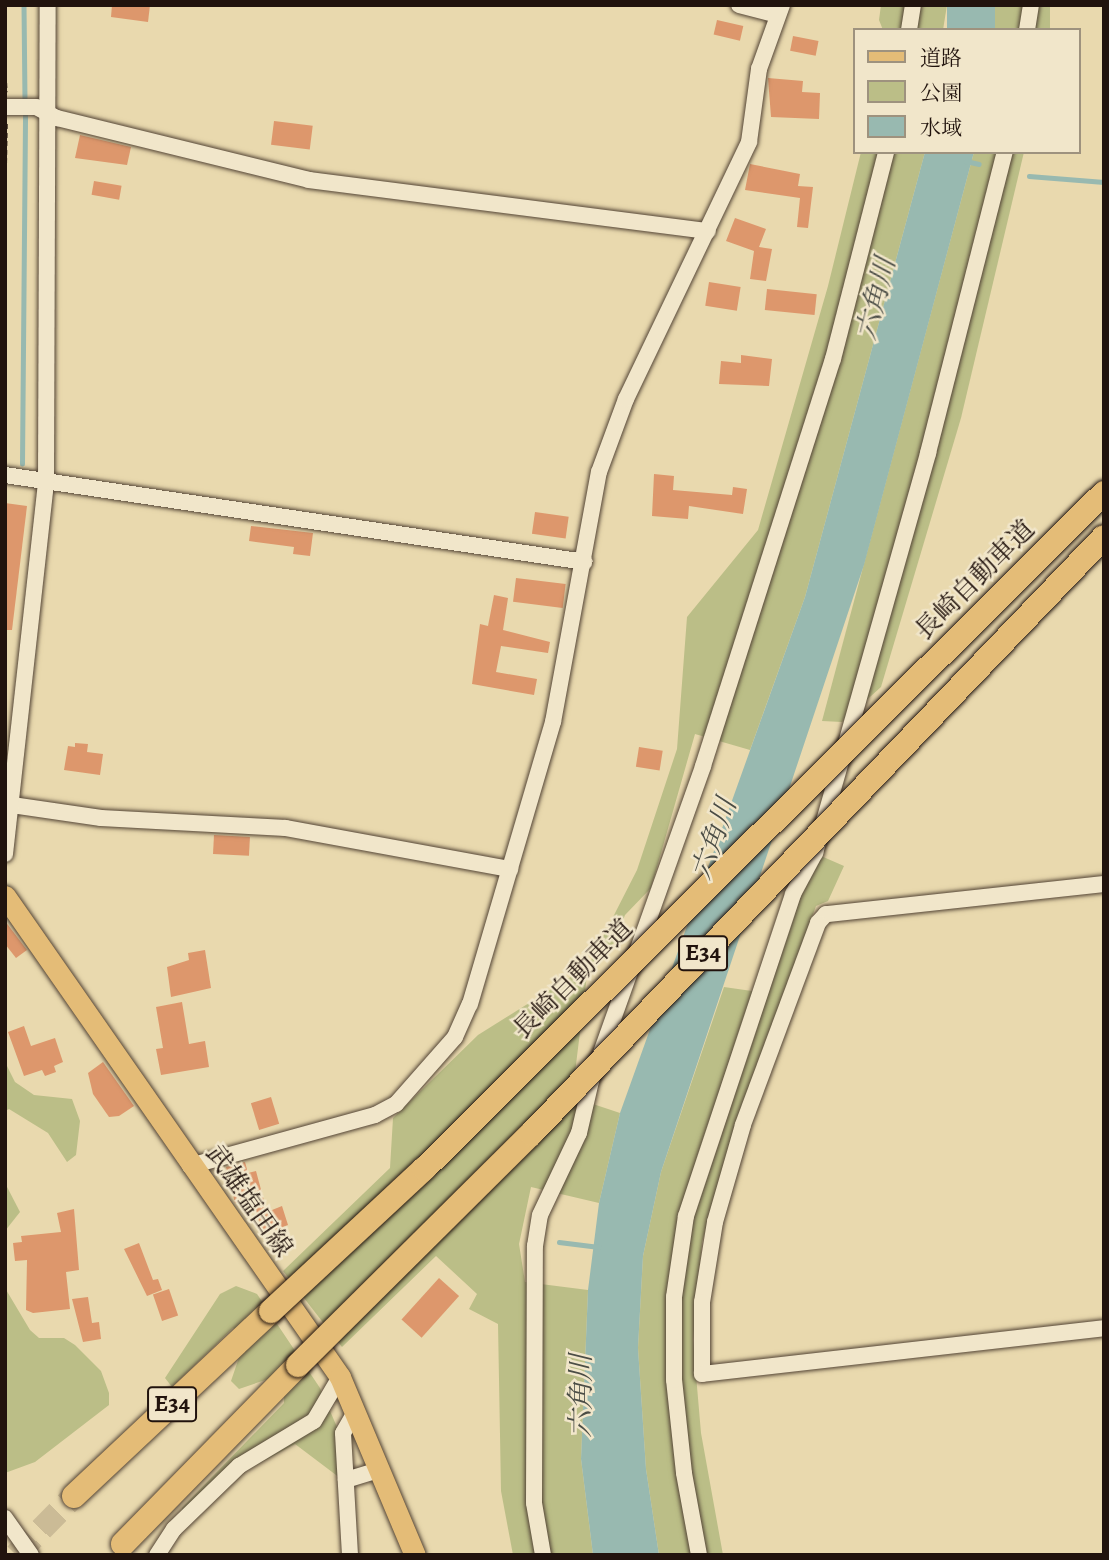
<!DOCTYPE html>
<meta charset="utf-8">
<style>
body{margin:0}
#map{position:relative;width:1109px;height:1560px;overflow:hidden;background:#e9d9ae;font-family:Alegreya,"Noto Serif JP",serif}
div>[style]{position:absolute}
[style*='--x']{left:calc(var(--x)*1px);top:calc(var(--y)*1px);width:calc(var(--w)*1px);rotate:calc(var(--a)*1deg)}
.green>*{inset:0;background:#bbbe87;transform-origin:0 0}
.water>*{inset:0;background:#98b9b0;transform-origin:0 0}
.stream>*{height:4.5px;margin:-2.25px;padding:0 2.25px;transform-origin:2.25px;border-radius:2.25px;background:#98b9b0}
.building>*{inset:0;background:#dd976c;transform-origin:0 0}
.highway-tunnel>*{height:24px;margin-top:-12px;transform-origin:0;background:repeating-linear-gradient(90deg,#cbbb96 0 24px,transparent 0 36px)}
.path>*{height:2.5px;margin-top:-1.25px;transform-origin:0;background:repeating-linear-gradient(90deg,#21130d 0 5px,transparent 0 8.5px)}
.roads{filter:drop-shadow(0 0 2px #534435) drop-shadow(0 0 2px #534435)}
.minor>*{height:16px;margin:-8px;padding:0 8px;transform-origin:8px;border-radius:8px;background:#f1e6ca}
.major>*{height:21px;margin:-10.5px;padding:0 10.5px;transform-origin:10.5px;border-radius:10.5px;background:#e4bc77}
.highway>*{height:24px;margin:-12px;padding:0 12px;transform-origin:12px;border-radius:12px;background:#e4bc77}
.bridges{filter:drop-shadow(0 0 2px #21130d) drop-shadow(0 0 2px #21130d)}
.highway-bridge>*{height:24px;margin:-12px;padding:0 12px;transform-origin:12px;border-radius:12px;background:#e4bc77}
span{translate:-50% -50%;white-space:nowrap;text-align:center;line-height:1.15;-webkit-text-stroke:5px #f1e6ca;paint-order:stroke}
.shield-label span{padding:2px 5px;background:#f1e6ca;border:2px solid;border-radius:5px;-webkit-text-stroke-width:0}
.shield-label{font-size:24px;color:#21130d;font-weight:700}
.street-label{font-size:26px;color:#21130d}
.water-label{font-size:28px;color:#4b4d46;font-style:italic}
.frame{position:absolute;inset:0;border:7px solid #21130d;pointer-events:none}
.legend{position:absolute;left:853px;top:28px;width:228px;height:126px;box-sizing:border-box;background:#f1e6ca;border:2px solid #9e927e;margin:0;padding:9px 12px;list-style:none;font-size:21px;color:#21130d}
.legend li{display:flex;align-items:center;gap:14px;height:35px}
.legend b{width:35px;border:2px solid #9e927e}
</style>
<div id="map">
<div class="green">
<i style="clip-path:polygon(881px 5px,947px 5px,943px 30px,883px 30px,879px 20px)"></i>
<i style="left:995px;top:5px;width:55px;height:25px"></i>
<i style="clip-path:polygon(861px 152px,925px 152px,805px 597px,750px 750px,695px 734px,651px 888px,625px 915px,614px 943px,588px 967px,572px 1097px,620px 1113px,599px 1203px,531px 1187px,519px 1244px,525px 1282px,588px 1290px,581px 1459px,593px 1555px,513px 1555px,501px 1491px,498px 1324px,469px 1309px,477px 1294px,436px 1256px,342px 1347px,283px 1271px,390px 1168px,393px 1118px,478px 1035px,588px 966px,637px 870px,677px 749px,687px 617px,758px 530px,828px 286px)"></i>
<i style="clip-path:polygon(974px 152px,1024px 152px,961px 418px,881px 687px,842px 722px,822px 721px)"></i>
<i style="clip-path:polygon(821px 856px,844px 866px,828px 901px,816px 906px,736px 1124px,702px 1242px,693px 1340px,701px 1433px,723px 1555px,659px 1555px,646px 1469px,638px 1348px,643px 1256px,661px 1172px,724px 987px,765px 993px,797px 896px)"></i>
<i style="clip-path:polygon(5px 1062px,15px 1082px,34px 1095px,72px 1099px,80px 1121px,76px 1155px,67px 1162px,48px 1133px,9px 1109px,5px 1111px)"></i>
<i style="clip-path:polygon(5px 1183px,20px 1212px,5px 1231px)"></i>
<i style="clip-path:polygon(236px 1286px,257px 1294px,320px 1388px,337px 1427px,340px 1478px,295px 1444px,247px 1470px,184px 1530px,182px 1508px,284px 1403px,284px 1387px,271px 1378px,239px 1389px,231px 1381px,246px 1337px,233px 1328px,172px 1387px,165px 1378px,220px 1294px)"></i>
<i style="clip-path:polygon(5px 1288px,30px 1330px,39px 1338px,64px 1338px,75px 1345px,101px 1371px,109px 1393px,109px 1405px,35px 1462px,5px 1473px)"></i>
</div>
<div class="water">
<i style="left:947px;top:5px;width:48px;height:25px"></i>
<i style="clip-path:polygon(925px 152px,974px 152px,864px 565px,661px 1172px,643px 1256px,638px 1348px,646px 1469px,659px 1555px,593px 1555px,581px 1459px,588px 1290px,599px 1203px,620px 1113px,805px 597px)"></i>
</div>
<div class="stream">
<i style="--x:24;--y:5;--w:98;--a:89.4"></i>
<i style="--x:966;--y:161;--w:13;--a:13"></i>
<i style="--x:1029;--y:176;--w:75;--a:4.6"></i>
<i style="--x:22;--y:464;--w:352;--a:-89.5"></i>
<i style="--x:559;--y:1242;--w:40;--a:7.1"></i>
</div>
<div class="building">
<i style="clip-path:polygon(112px 5px,150px 5px,148px 22px,111px 17px)"></i>
<i style="left:717px;top:20px;width:27px;height:15px;rotate:13deg"></i>
<i style="left:793px;top:36px;width:26px;height:15px;rotate:11deg"></i>
<i style="clip-path:polygon(768px 78px,803px 81px,802px 92px,820px 93px,819px 119px,771px 117px)"></i>
<i style="left:274px;top:121px;width:39px;height:24px;rotate:7deg"></i>
<i style="clip-path:polygon(80px 135px,131px 147px,127px 165px,75px 158px)"></i>
<i style="clip-path:polygon(750px 164px,800px 174px,798px 186px,813px 187px,808px 228px,797px 227px,800px 198px,745px 190px)"></i>
<i style="left:94px;top:181px;width:28px;height:14px;rotate:10deg"></i>
<i style="clip-path:polygon(735px 218px,766px 229px,759px 247px,772px 249px,766px 281px,750px 279px,754px 251px,726px 241px)"></i>
<i style="left:709px;top:282px;width:32px;height:24px;rotate:9deg"></i>
<i style="left:767px;top:289px;width:50px;height:21px;rotate:6deg"></i>
<i style="clip-path:polygon(741px 355px,772px 359px,769px 386px,719px 384px,721px 361px,741px 363px)"></i>
<i style="clip-path:polygon(654px 474px,674px 476px,673px 490px,732px 495px,733px 487px,747px 489px,743px 514px,689px 506px,688px 519px,652px 516px)"></i>
<i style="clip-path:polygon(5px 503px,27px 506px,12px 630px,5px 630px)"></i>
<i style="left:535px;top:512px;width:34px;height:22px;rotate:8deg"></i>
<i style="clip-path:polygon(251px 526px,313px 533px,310px 556px,293px 554px,294px 547px,249px 541px)"></i>
<i style="left:516px;top:578px;width:50px;height:24px;rotate:7deg"></i>
<i style="clip-path:polygon(494px 595px,508px 598px,503px 630px,550px 642px,548px 653px,501px 646px,496px 672px,537px 679px,534px 695px,472px 684px,480px 624px,488px 626px)"></i>
<i style="clip-path:polygon(75px 743px,88px 744px,87px 752px,103px 754px,100px 775px,64px 770px,68px 746px,75px 747px)"></i>
<i style="left:639px;top:747px;width:24px;height:20px;rotate:9deg"></i>
<i style="left:214px;top:835px;width:36px;height:19px;rotate:3deg"></i>
<i style="clip-path:polygon(5px 921px,27px 950px,16px 958px,5px 944px)"></i>
<i style="clip-path:polygon(205px 950px,211px 988px,171px 997px,167px 967px,189px 960px,188px 953px)"></i>
<i style="clip-path:polygon(182px 1002px,189px 1044px,205px 1041px,209px 1067px,161px 1075px,156px 1049px,163px 1048px,156px 1007px)"></i>
<i style="clip-path:polygon(24px 1026px,31px 1046px,55px 1038px,63px 1062px,54px 1066px,56px 1072px,45px 1076px,42px 1070px,24px 1076px,8px 1032px)"></i>
<i style="clip-path:polygon(103px 1062px,134px 1106px,119px 1116px,109px 1117px,93px 1094px,88px 1073px)"></i>
<i style="left:271px;top:1097px;width:28px;height:21px;rotate:73deg"></i>
<i style="clip-path:polygon(245px 1162px,248px 1173px,256px 1171px,267px 1212px,282px 1206px,288px 1225px,264px 1234px,251px 1199px,235px 1203px,226px 1167px)"></i>
<i style="clip-path:polygon(74px 1209px,79px 1270px,66px 1272px,70px 1309px,33px 1313px,26px 1310px,27px 1260px,15px 1261px,13px 1243px,22px 1242px,21px 1236px,61px 1232px,57px 1213px)"></i>
<i style="clip-path:polygon(139px 1243px,153px 1280px,158px 1279px,162px 1290px,147px 1296px,124px 1249px)"></i>
<i style="left:439px;top:1278px;width:27px;height:56px;rotate:42deg"></i>
<i style="left:169px;top:1289px;width:28px;height:17px;rotate:71deg"></i>
<i style="clip-path:polygon(88px 1297px,92px 1323px,99px 1322px,101px 1339px,83px 1342px,72px 1299px)"></i>
</div>
<div class="highway-tunnel">
<i style="--x:16;--y:1555;--w:83;--a:-45.5"></i>
</div>
<div class="path">
<i style="--x:5;--y:57;--w:35;--a:88"></i>
<i style="--x:5;--y:180;--w:57;--a:-89"></i>
</div>
<div class="roads">
<div class="minor">
<i style="--x:739;--y:5;--w:40;--a:14.4"></i>
<i style="--x:909;--y:30;--w:25;--a:-81"></i>
<i style="--x:1027;--y:30;--w:25;--a:-81"></i>
<i style="--x:5;--y:107;--w:31;--a:0"></i>
<i style="--x:36;--y:107;--w:24;--a:28"></i>
<i style="--x:57;--y:118;--w:260;--a:13.8"></i>
<i style="--x:309;--y:180;--w:402;--a:7.3"></i>
<i style="--x:5;--y:475;--w:586;--a:8.53"></i>
<i style="--x:12;--y:805;--w:90;--a:8.3"></i>
<i style="--x:101;--y:818;--w:185;--a:3.1"></i>
<i style="--x:286;--y:828;--w:228;--a:10.4"></i>
<i style="--x:5;--y:854;--w:374;--a:-83.7"></i>
<i style="--x:46;--y:482;--w:477;--a:-89.8"></i>
<i style="--x:1104;--y:884;--w:280;--a:173.8"></i>
<i style="--x:826;--y:914;--w:12;--a:132"></i>
<i style="--x:818;--y:923;--w:215;--a:110.4"></i>
<i style="--x:743;--y:1125;--w:101;--a:106.1"></i>
<i style="--x:715;--y:1222;--w:81;--a:99.2"></i>
<i style="--x:702;--y:1302;--w:72;--a:90"></i>
<i style="--x:702;--y:1374;--w:405;--a:-6.5"></i>
<i style="--x:190;--y:1166;--w:192;--a:-15.4"></i>
<i style="--x:375;--y:1115;--w:24;--a:-28"></i>
<i style="--x:396;--y:1104;--w:89;--a:-48.6"></i>
<i style="--x:455;--y:1037;--w:36;--a:-66"></i>
<i style="--x:470;--y:1004;--w:294;--a:-73.6"></i>
<i style="--x:553;--y:722;--w:254;--a:-79.6"></i>
<i style="--x:599;--y:472;--w:78;--a:-69.7"></i>
<i style="--x:626;--y:399;--w:285;--a:-64.4"></i>
<i style="--x:749;--y:142;--w:74;--a:-82.2"></i>
<i style="--x:759;--y:69;--w:68;--a:-70.2"></i>
<i style="--x:346;--y:1480;--w:34;--a:-17"></i>
<i style="--x:5;--y:1518;--w:45;--a:54.9"></i>
<i style="--x:157;--y:1555;--w:31;--a:-57"></i>
<i style="--x:174;--y:1529;--w:91;--a:-44.1"></i>
<i style="--x:239;--y:1466;--w:87;--a:-31"></i>
<i style="--x:314;--y:1421;--w:51;--a:-59.4"></i>
<i style="--x:350;--y:1555;--w:122;--a:-93.3"></i>
<i style="--x:343;--y:1433;--w:24;--a:-60"></i>
<i style="--x:543;--y:1555;--w:53;--a:-99.8"></i>
<i style="--x:534;--y:1503;--w:257;--a:-89.8"></i>
<i style="--x:535;--y:1246;--w:31;--a:-81"></i>
<i style="--x:540;--y:1215;--w:91;--a:-64.6"></i>
<i style="--x:579;--y:1133;--w:53;--a:-77"></i>
<i style="--x:591;--y:1081;--w:334;--a:-70.4"></i>
<i style="--x:703;--y:766;--w:427;--a:-72.3"></i>
<i style="--x:833;--y:359;--w:214;--a:-75.6"></i>
<i style="--x:699;--y:1555;--w:83;--a:-100.4"></i>
<i style="--x:684;--y:1473;--w:94;--a:-96.1"></i>
<i style="--x:674;--y:1380;--w:83;--a:-90"></i>
<i style="--x:674;--y:1297;--w:82;--a:-81.6"></i>
<i style="--x:686;--y:1216;--w:339;--a:-71.6"></i>
<i style="--x:793;--y:894;--w:47;--a:-61.8"></i>
<i style="--x:815;--y:853;--w:416;--a:-74.2"></i>
<i style="--x:928;--y:453;--w:311;--a:-75.7"></i>
</div>
<div class="major">
<i style="--x:5;--y:896;--w:586;--a:55.14"></i>
<i style="--x:340;--y:1377;--w:193;--a:67.2"></i>
</div>
<div class="highway">
<i style="--x:74;--y:1496;--w:270;--a:-43.2"></i>
<i style="--x:123;--y:1544;--w:250;--a:-45.6"></i>
</div>
</div>
<div class="bridges">
<div class="highway-bridge">
<i style="--x:271;--y:1311;--w:209;--a:-42.9"></i>
<i style="--x:424;--y:1169;--w:959;--a:-44.83"></i>
<i style="--x:298;--y:1365;--w:328;--a:-44.8"></i>
<i style="--x:531;--y:1134;--w:827;--a:-46.18"></i>
</div>
</div>
<div class="shield-label">
<span style="left:703px;top:953px">E34</span>
<span style="left:172px;top:1404px">E34</span>
</div>
<div class="street-label">
<span style="left:975px;top:580px;rotate:-45deg">長崎自動車道</span>
<span style="left:573px;top:979px;rotate:-45deg">長崎自動車道</span>
<span style="left:249px;top:1201px;rotate:55deg">武雄塩田線</span>
</div>
<div class="water-label">
<span style="left:876px;top:299px;rotate:-76deg">六角川</span>
<span style="left:714px;top:839px;rotate:-71deg">六角川</span>
<span style="left:581px;top:1396px;rotate:-90deg">六角川</span>
</div>
<div class="frame"></div>
<ul class="legend">
<li><b style="height:9px;background:#e4bc77"></b>道路</li>
<li><b style="height:19px;background:#bbbe87"></b>公園</li>
<li><b style="height:19px;background:#98b9b0"></b>水域</li>
</ul>
</div>
